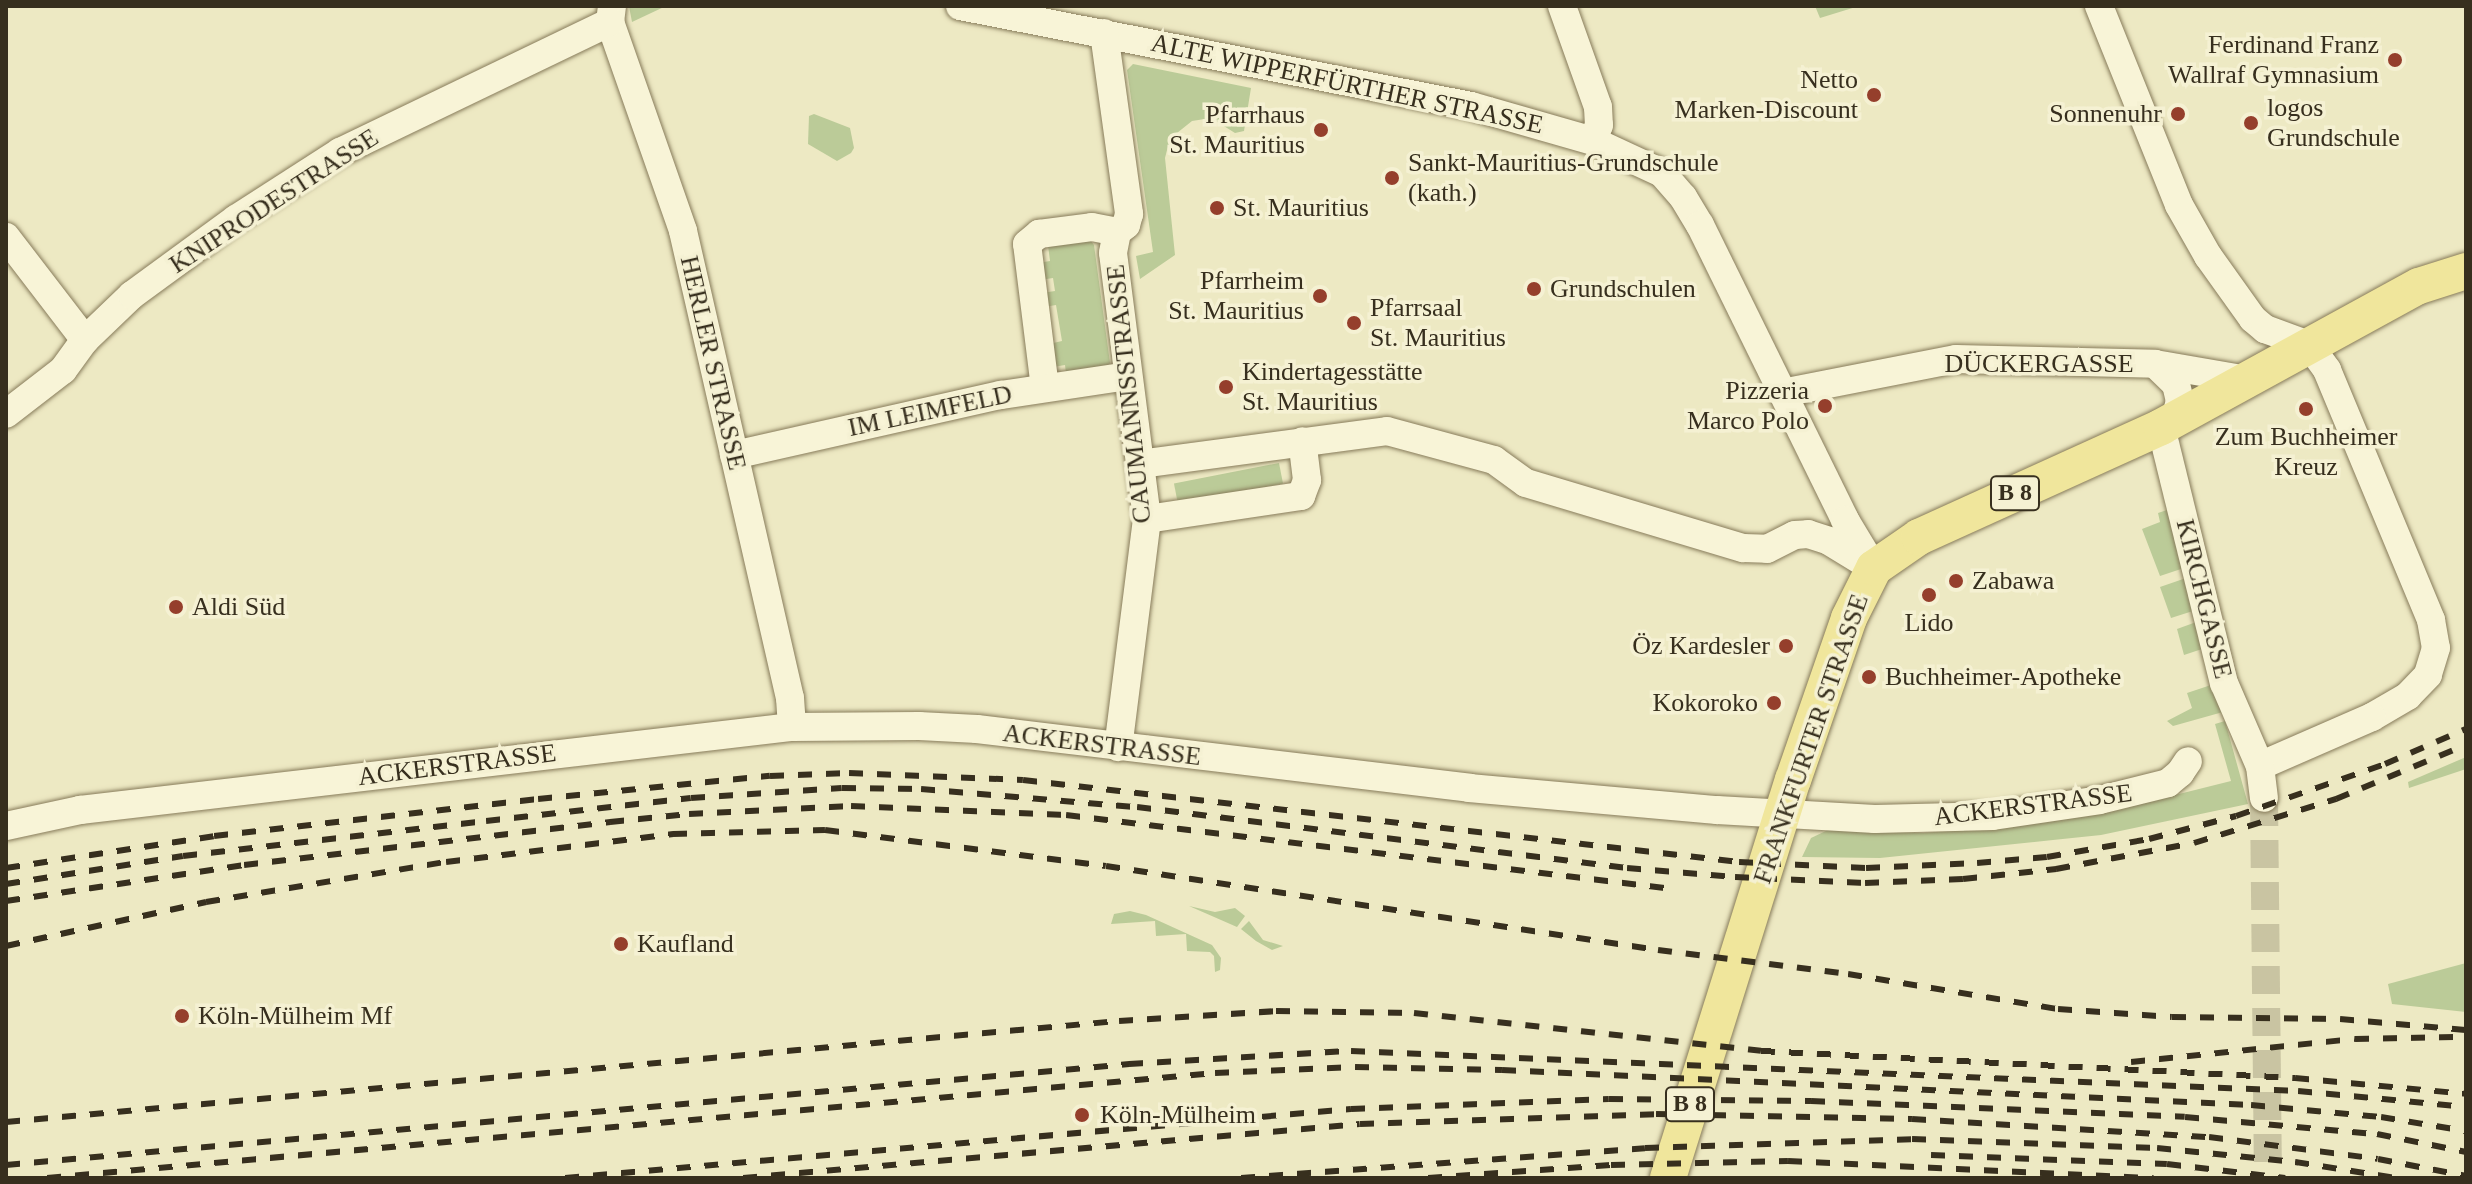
<!DOCTYPE html>
<meta charset="utf-8">
<style>
body{margin:0}
#map{position:relative;width:2472px;height:1184px;overflow:hidden;background:#ede9c3;font-family:"Times New Roman",serif}
div>[style]{position:absolute}
[style*='--x']{left:calc(var(--x)*1px);top:calc(var(--y)*1px);width:calc(var(--w)*1px);rotate:calc(var(--a)*1deg)}
.green>*{inset:0;background:#bbcb98;transform-origin:0 0}
.minor-tunnel>*{height:28px;margin-top:-14px;transform-origin:0;background:repeating-linear-gradient(90deg,#c9c4a2 0 28px,transparent 0 42px)}
.roads{filter:drop-shadow(0 0 2px #877b5a) drop-shadow(0 0 2px #877b5a)}
.minor>*{height:28px;margin:-14px;padding:0 14px;transform-origin:14px;border-radius:14px;background:#f8f4d7}
.major>*{height:36px;margin:-18px;padding:0 18px;transform-origin:18px;border-radius:18px;background:#f0e69c}
.rail>*{height:6px;margin-top:-3px;transform-origin:0;background:repeating-linear-gradient(90deg,#372f1e 0 14px,transparent 0 28px)}
.dots>*{width:22px;height:22px;translate:-50% -50%;box-sizing:border-box;border:4px solid #f5f1d3;border-radius:50%}
span{translate:-50% -50%;white-space:nowrap;text-align:center;line-height:1.15;-webkit-text-stroke:7px #f5f1d3;paint-order:stroke}
.shield-label span{padding:2px 6px;background:#f5f1d3;border:2px solid;border-radius:6px;-webkit-text-stroke-width:0}
.shield-label{font-size:24px;color:#372f1e;font-weight:700}
.poi-label{font-size:26px;color:#372f1e}
.right{translate:-100% -50%;text-align:right}
.left{translate:0 -50%;text-align:left}
.street-label{font-size:26px;color:#372f1e}
.frame{position:absolute;inset:0;border:8px solid #372f1e;pointer-events:none}
</style>
<div id="map">
<div class="green">
<i style="clip-path:polygon(629px 6px,666px 6px,632px 22px)"></i>
<i style="clip-path:polygon(1815px 6px,1859px 6px,1820px 18px)"></i>
<i style="clip-path:polygon(1133px 64px,1251px 88px,1244px 131px,1235px 133px,1211px 118px,1192px 121px,1177px 133px,1168px 146px,1165px 158px,1175px 255px,1140px 279px,1136px 256px,1153px 252px,1127px 70px)"></i>
<i style="clip-path:polygon(814px 114px,850px 128px,854px 148px,851px 153px,837px 161px,808px 144px,809px 116px)"></i>
<i style="clip-path:polygon(1090px 240px,1094px 245px,1110px 363px,1108px 367px,1066px 373px,1065px 365px,1053px 367px,1049px 344px,1062px 341px,1056px 305px,1044px 307px,1042px 293px,1055px 291px,1053px 278px,1040px 280px,1038px 263px,1050px 261px,1048px 245px)"></i>
<i style="left:1279px;top:463px;width:21px;height:107px;rotate:79deg"></i>
<i style="clip-path:polygon(2173px 508px,2187px 567px,2160px 576px,2142px 529px,2160px 522px,2158px 513px)"></i>
<i style="clip-path:polygon(2189px 577px,2196px 610px,2171px 618px,2160px 587px)"></i>
<i style="clip-path:polygon(2199px 621px,2205px 648px,2184px 655px,2177px 629px)"></i>
<i style="clip-path:polygon(2214px 684px,2223px 712px,2173px 726px,2167px 721px,2192px 708px,2187px 693px)"></i>
<i style="clip-path:polygon(2225px 721px,2248px 804px,2101px 835px,2053px 840px,1880px 858px,1802px 857px,1811px 838px,1830px 829px,1923px 833px,2003px 826px,2139px 804px,2231px 781px,2215px 724px)"></i>
<i style="clip-path:polygon(2466px 757px,2466px 769px,2409px 788px,2408px 782px)"></i>
<i style="clip-path:polygon(1189px 906px,1215px 912px,1235px 908px,1245px 916px,1237px 927px)"></i>
<i style="clip-path:polygon(1130px 911px,1146px 915px,1212px 945px,1221px 958px,1220px 970px,1215px 972px,1214px 956px,1210px 952px,1187px 951px,1186px 934px,1156px 936px,1155px 921px,1111px 924px,1114px 914px)"></i>
<i style="clip-path:polygon(1249px 921px,1263px 940px,1283px 946px,1272px 950px,1256px 941px,1241px 929px)"></i>
<i style="clip-path:polygon(2466px 963px,2466px 1012px,2392px 1004px,2388px 984px)"></i>
</div>
<div class="minor-tunnel">
<i style="--x:2264;--y:798;--w:380;--a:89.4"></i>
</div>
<div class="roads">
<div class="minor">
<i style="--x:612;--y:6;--w:16;--a:97"></i>
<i style="--x:610;--y:22;--w:221;--a:70.7"></i>
<i style="--x:683;--y:231;--w:479;--a:77.1"></i>
<i style="--x:790;--y:698;--w:29;--a:86"></i>
<i style="--x:960;--y:6;--w:521;--a:11.07"></i>
<i style="--x:1471;--y:106;--w:127;--a:16"></i>
<i style="--x:1593;--y:141;--w:76;--a:24.9"></i>
<i style="--x:1662;--y:173;--w:32;--a:49"></i>
<i style="--x:1683;--y:197;--w:33;--a:59"></i>
<i style="--x:1700;--y:225;--w:329;--a:63.8"></i>
<i style="--x:1845;--y:520;--w:56;--a:58.9"></i>
<i style="--x:1562;--y:6;--w:107;--a:70.4"></i>
<i style="--x:1598;--y:107;--w:18;--a:87"></i>
<i style="--x:1599;--y:125;--w:17;--a:111"></i>
<i style="--x:2099;--y:6;--w:214;--a:68.1"></i>
<i style="--x:2179;--y:205;--w:59;--a:60.4"></i>
<i style="--x:2208;--y:256;--w:77;--a:54.5"></i>
<i style="--x:2253;--y:319;--w:16;--a:40"></i>
<i style="--x:2265;--y:329;--w:47;--a:20"></i>
<i style="--x:2309;--y:345;--w:31;--a:54"></i>
<i style="--x:2327;--y:370;--w:271;--a:67.4"></i>
<i style="--x:2431;--y:620;--w:28;--a:80"></i>
<i style="--x:2436;--y:648;--w:28;--a:107"></i>
<i style="--x:2428;--y:675;--w:29;--a:134"></i>
<i style="--x:2408;--y:696;--w:42;--a:149.7"></i>
<i style="--x:2372;--y:717;--w:122;--a:156.4"></i>
<i style="--x:1104;--y:33;--w:183;--a:82.1"></i>
<i style="--x:1129;--y:214;--w:11;--a:105"></i>
<i style="--x:1126;--y:225;--w:11;--a:142"></i>
<i style="--x:1117;--y:232;--w:21;--a:101"></i>
<i style="--x:1113;--y:253;--w:268;--a:82.7"></i>
<i style="--x:1147;--y:519;--w:230;--a:97.2"></i>
<i style="--x:6;--y:237;--w:130;--a:52.5"></i>
<i style="--x:2155;--y:364;--w:29;--a:44"></i>
<i style="--x:2176;--y:384;--w:17;--a:77"></i>
<i style="--x:2180;--y:401;--w:19;--a:106"></i>
<i style="--x:1045;--y:388;--w:145;--a:-97.1"></i>
<i style="--x:1027;--y:244;--w:16;--a:-40"></i>
<i style="--x:1039;--y:234;--w:53;--a:-7.5"></i>
<i style="--x:1092;--y:227;--w:25;--a:11"></i>
<i style="--x:1782;--y:393;--w:177;--a:-11.1"></i>
<i style="--x:1956;--y:359;--w:199;--a:1.4"></i>
<i style="--x:2155;--y:364;--w:94;--a:9.8"></i>
<i style="--x:6;--y:414;--w:72;--a:-37.7"></i>
<i style="--x:63;--y:370;--w:37;--a:-54"></i>
<i style="--x:85;--y:340;--w:65;--a:-43.8"></i>
<i style="--x:132;--y:295;--w:129;--a:-36.2"></i>
<i style="--x:236;--y:219;--w:124;--a:-32.8"></i>
<i style="--x:340;--y:152;--w:300;--a:-25.7"></i>
<i style="--x:2161;--y:427;--w:264;--a:76.2"></i>
<i style="--x:2224;--y:683;--w:90;--a:66.6"></i>
<i style="--x:2260;--y:766;--w:32;--a:83"></i>
<i style="--x:734;--y:455;--w:274;--a:-12.7"></i>
<i style="--x:1001;--y:395;--w:128;--a:-8.5"></i>
<i style="--x:1140;--y:464;--w:249;--a:-7.6"></i>
<i style="--x:1387;--y:431;--w:111;--a:15.2"></i>
<i style="--x:1494;--y:460;--w:39;--a:36"></i>
<i style="--x:1526;--y:483;--w:227;--a:16.7"></i>
<i style="--x:1743;--y:548;--w:24;--a:2"></i>
<i style="--x:1767;--y:549;--w:31;--a:-27"></i>
<i style="--x:1795;--y:535;--w:13;--a:-4"></i>
<i style="--x:1808;--y:534;--w:22;--a:18"></i>
<i style="--x:1829;--y:541;--w:48;--a:31.4"></i>
<i style="--x:1147;--y:519;--w:156;--a:-8.5"></i>
<i style="--x:1301;--y:496;--w:17;--a:-69"></i>
<i style="--x:1307;--y:480;--w:39;--a:-97"></i>
<i style="--x:6;--y:826;--w:76;--a:-12.2"></i>
<i style="--x:80;--y:810;--w:717;--a:-6.65"></i>
<i style="--x:792;--y:727;--w:127;--a:-0.5"></i>
<i style="--x:919;--y:726;--w:58;--a:3"></i>
<i style="--x:977;--y:729;--w:496;--a:6.8"></i>
<i style="--x:1469;--y:788;--w:249;--a:5.1"></i>
<i style="--x:1717;--y:810;--w:158;--a:3.3"></i>
<i style="--x:1875;--y:819;--w:118;--a:-1.5"></i>
<i style="--x:1993;--y:816;--w:108;--a:-8.5"></i>
<i style="--x:2100;--y:800;--w:70;--a:-14"></i>
<i style="--x:2168;--y:783;--w:16;--a:-40"></i>
<i style="--x:2180;--y:773;--w:14;--a:-56"></i>
</div>
<div class="major">
<i style="--x:1668;--y:1178;--w:417;--a:-72.6"></i>
<i style="--x:1793;--y:780;--w:171;--a:-70.9"></i>
<i style="--x:1849;--y:618;--w:56;--a:-63.4"></i>
<i style="--x:1874;--y:568;--w:55;--a:-34.6"></i>
<i style="--x:1919;--y:537;--w:266;--a:-24.4"></i>
<i style="--x:2161;--y:427;--w:294;--a:-28.7"></i>
<i style="--x:2419;--y:286;--w:49;--a:-17.7"></i>
</div>
</div>
<div class="rail">
<i style="--x:6;--y:868;--w:210;--a:-8.7"></i>
<i style="--x:214;--y:836;--w:326;--a:-6.5"></i>
<i style="--x:538;--y:799;--w:233;--a:-5.7"></i>
<i style="--x:770;--y:776;--w:79;--a:-2.2"></i>
<i style="--x:849;--y:773;--w:174;--a:2.3"></i>
<i style="--x:1023;--y:780;--w:721;--a:6.53"></i>
<i style="--x:1739;--y:862;--w:127;--a:2.7"></i>
<i style="--x:1866;--y:868;--w:111;--a:-2.6"></i>
<i style="--x:1977;--y:863;--w:70;--a:-4.9"></i>
<i style="--x:2047;--y:857;--w:104;--a:-10"></i>
<i style="--x:2149;--y:839;--w:90;--a:-14.8"></i>
<i style="--x:2236;--y:816;--w:158;--a:-19.2"></i>
<i style="--x:2385;--y:764;--w:88;--a:-23.4"></i>
<i style="--x:6;--y:884;--w:179;--a:-9"></i>
<i style="--x:183;--y:856;--w:305;--a:-6.6"></i>
<i style="--x:486;--y:821;--w:206;--a:-6.4"></i>
<i style="--x:691;--y:798;--w:151;--a:-3.8"></i>
<i style="--x:842;--y:788;--w:79;--a:0.7"></i>
<i style="--x:921;--y:789;--w:217;--a:4.8"></i>
<i style="--x:1137;--y:807;--w:494;--a:7.1"></i>
<i style="--x:1627;--y:868;--w:108;--a:4.8"></i>
<i style="--x:1735;--y:877;--w:130;--a:2.6"></i>
<i style="--x:1865;--y:883;--w:98;--a:-2.3"></i>
<i style="--x:1963;--y:879;--w:94;--a:-6.1"></i>
<i style="--x:2056;--y:869;--w:140;--a:-10.7"></i>
<i style="--x:2194;--y:843;--w:149;--a:-17.2"></i>
<i style="--x:2336;--y:799;--w:141;--a:-22.6"></i>
<i style="--x:6;--y:901;--w:241;--a:-8.6"></i>
<i style="--x:244;--y:865;--w:369;--a:-6.7"></i>
<i style="--x:610;--y:822;--w:79;--a:-5.8"></i>
<i style="--x:689;--y:814;--w:162;--a:-2.8"></i>
<i style="--x:851;--y:806;--w:215;--a:2.4"></i>
<i style="--x:1066;--y:815;--w:603;--a:6.95"></i>
<i style="--x:6;--y:946;--w:205;--a:-12.4"></i>
<i style="--x:206;--y:902;--w:243;--a:-9.5"></i>
<i style="--x:446;--y:862;--w:229;--a:-7"></i>
<i style="--x:673;--y:834;--w:152;--a:-1.5"></i>
<i style="--x:825;--y:830;--w:283;--a:7.3"></i>
<i style="--x:1106;--y:866;--w:558;--a:8.65"></i>
<i style="--x:1658;--y:950;--w:192;--a:7.2"></i>
<i style="--x:1848;--y:974;--w:213;--a:9.5"></i>
<i style="--x:2058;--y:1009;--w:114;--a:4"></i>
<i style="--x:2172;--y:1017;--w:168;--a:0.7"></i>
<i style="--x:2340;--y:1019;--w:126;--a:5"></i>
<i style="--x:2131;--y:1062;--w:225;--a:-5.9"></i>
<i style="--x:2355;--y:1039;--w:99;--a:-1.2"></i>
<i style="--x:6;--y:1122;--w:1118;--a:-5.19"></i>
<i style="--x:1119;--y:1021;--w:157;--a:-3.6"></i>
<i style="--x:1276;--y:1011;--w:138;--a:0.8"></i>
<i style="--x:1414;--y:1013;--w:349;--a:6.2"></i>
<i style="--x:1761;--y:1051;--w:535;--a:2.89"></i>
<i style="--x:2295;--y:1078;--w:172;--a:5.3"></i>
<i style="--x:1931;--y:1155;--w:236;--a:2.2"></i>
<i style="--x:2167;--y:1164;--w:119;--a:6.8"></i>
<i style="--x:6;--y:1165;--w:1128;--a:-5.14"></i>
<i style="--x:1129;--y:1064;--w:222;--a:-3.4"></i>
<i style="--x:1351;--y:1051;--w:948;--a:2.42"></i>
<i style="--x:2298;--y:1091;--w:169;--a:5.4"></i>
<i style="--x:47;--y:1178;--w:1173;--a:-5.14"></i>
<i style="--x:1215;--y:1073;--w:140;--a:-2.5"></i>
<i style="--x:1355;--y:1067;--w:147;--a:1.2"></i>
<i style="--x:1502;--y:1070;--w:750;--a:2.68"></i>
<i style="--x:2251;--y:1105;--w:131;--a:5.3"></i>
<i style="--x:2381;--y:1117;--w:86;--a:9.4"></i>
<i style="--x:565;--y:1178;--w:789;--a:-5.02"></i>
<i style="--x:1351;--y:1109;--w:258;--a:-2.2"></i>
<i style="--x:1609;--y:1099;--w:202;--a:0.6"></i>
<i style="--x:1811;--y:1101;--w:374;--a:2.4"></i>
<i style="--x:2185;--y:1117;--w:193;--a:5.1"></i>
<i style="--x:2377;--y:1134;--w:91;--a:11.4"></i>
<i style="--x:743;--y:1178;--w:619;--a:-5"></i>
<i style="--x:1360;--y:1124;--w:296;--a:-1.9"></i>
<i style="--x:1656;--y:1114;--w:256;--a:1.1"></i>
<i style="--x:1912;--y:1119;--w:298;--a:3.5"></i>
<i style="--x:2209;--y:1137;--w:170;--a:7.4"></i>
<i style="--x:2378;--y:1159;--w:90;--a:10.9"></i>
<i style="--x:1241;--y:1178;--w:405;--a:-4.2"></i>
<i style="--x:1645;--y:1148;--w:267;--a:-1.9"></i>
<i style="--x:1912;--y:1139;--w:245;--a:2.1"></i>
<i style="--x:2157;--y:1148;--w:139;--a:5.8"></i>
<i style="--x:2295;--y:1162;--w:102;--a:9"></i>
<i style="--x:1428;--y:1178;--w:183;--a:-4.1"></i>
<i style="--x:1611;--y:1165;--w:177;--a:-1.3"></i>
<i style="--x:1788;--y:1161;--w:366;--a:2.7"></i>
</div>
<div class="dots">
<i style="left:2395px;top:60px;background:#953f2c"></i>
<i style="left:1874px;top:95px;background:#953f2c"></i>
<i style="left:2178px;top:114px;background:#953f2c"></i>
<i style="left:2251px;top:123px;background:#953f2c"></i>
<i style="left:1321px;top:130px;background:#953f2c"></i>
<i style="left:1392px;top:178px;background:#953f2c"></i>
<i style="left:1217px;top:208px;background:#953f2c"></i>
<i style="left:1534px;top:289px;background:#953f2c"></i>
<i style="left:1320px;top:296px;background:#953f2c"></i>
<i style="left:1354px;top:323px;background:#953f2c"></i>
<i style="left:1226px;top:387px;background:#953f2c"></i>
<i style="left:1825px;top:406px;background:#953f2c"></i>
<i style="left:2306px;top:409px;background:#953f2c"></i>
<i style="left:1956px;top:581px;background:#953f2c"></i>
<i style="left:1929px;top:595px;background:#953f2c"></i>
<i style="left:176px;top:607px;background:#953f2c"></i>
<i style="left:1786px;top:646px;background:#953f2c"></i>
<i style="left:1869px;top:677px;background:#953f2c"></i>
<i style="left:1774px;top:703px;background:#953f2c"></i>
<i style="left:621px;top:944px;background:#953f2c"></i>
<i style="left:182px;top:1016px;background:#953f2c"></i>
<i style="left:1082px;top:1115px;background:#953f2c"></i>
</div>
<div class="shield-label">
<span style="left:2015px;top:493px">B 8</span>
<span style="left:1690px;top:1104px">B 8</span>
</div>
<div class="poi-label">
<span class="right" style="left:2379px;top:60px">Ferdinand Franz<br>Wallraf Gymnasium</span>
<span class="right" style="left:1858px;top:95px">Netto<br>Marken-Discount</span>
<span class="left" style="left:2267px;top:123px">logos<br>Grundschule</span>
<span class="right" style="left:2162px;top:114px">Sonnenuhr</span>
<span class="right" style="left:1305px;top:130px">Pfarrhaus<br>St. Mauritius</span>
<span class="left" style="left:1408px;top:178px">Sankt-Mauritius-Grundschule<br>(kath.)</span>
<span class="left" style="left:1233px;top:208px">St. Mauritius</span>
<span class="right" style="left:1304px;top:296px">Pfarrheim<br>St. Mauritius</span>
<span class="left" style="left:1550px;top:289px">Grundschulen</span>
<span class="left" style="left:1370px;top:323px">Pfarrsaal<br>St. Mauritius</span>
<span class="left" style="left:1242px;top:387px">Kindertagesstätte<br>St. Mauritius</span>
<span class="right" style="left:1809px;top:406px">Pizzeria<br>Marco Polo</span>
<span style="left:2306px;top:452px">Zum Buchheimer<br>Kreuz</span>
<span class="left" style="left:1972px;top:581px">Zabawa</span>
<span class="left" style="left:192px;top:607px">Aldi Süd</span>
<span style="left:1929px;top:623px">Lido</span>
<span class="right" style="left:1770px;top:646px">Öz Kardesler</span>
<span class="left" style="left:1885px;top:677px">Buchheimer-Apotheke</span>
<span class="right" style="left:1758px;top:703px">Kokoroko</span>
<span class="left" style="left:637px;top:944px">Kaufland</span>
<span class="left" style="left:198px;top:1016px">Köln-Mülheim Mf</span>
<span class="left" style="left:1100px;top:1115px">Köln-Mülheim</span>
</div>
<div class="street-label">
<span style="left:1347px;top:84px;rotate:12deg">ALTE WIPPERFÜRTHER STRASSE</span>
<span style="left:274px;top:201px;rotate:-33deg">KNIPRODESTRASSE</span>
<span style="left:713px;top:363px;rotate:77deg">HERLER STRASSE</span>
<span style="left:2039px;top:364px">DÜCKERGASSE</span>
<span style="left:1129px;top:394px;rotate:-96deg">CAUMANNSSTRASSE</span>
<span style="left:930px;top:411px;rotate:-12deg">IM LEIMFELD</span>
<span style="left:2204px;top:599px;rotate:76deg">KIRCHGASSE</span>
<span style="left:1811px;top:739px;rotate:-71deg">FRANKFURTER STRASSE</span>
<span style="left:1102px;top:745px;rotate:7deg">ACKERSTRASSE</span>
<span style="left:457px;top:765px;rotate:-7deg">ACKERSTRASSE</span>
<span style="left:2033px;top:805px;rotate:-7deg">ACKERSTRASSE</span>
</div>
<div class="frame"></div>
</div>
